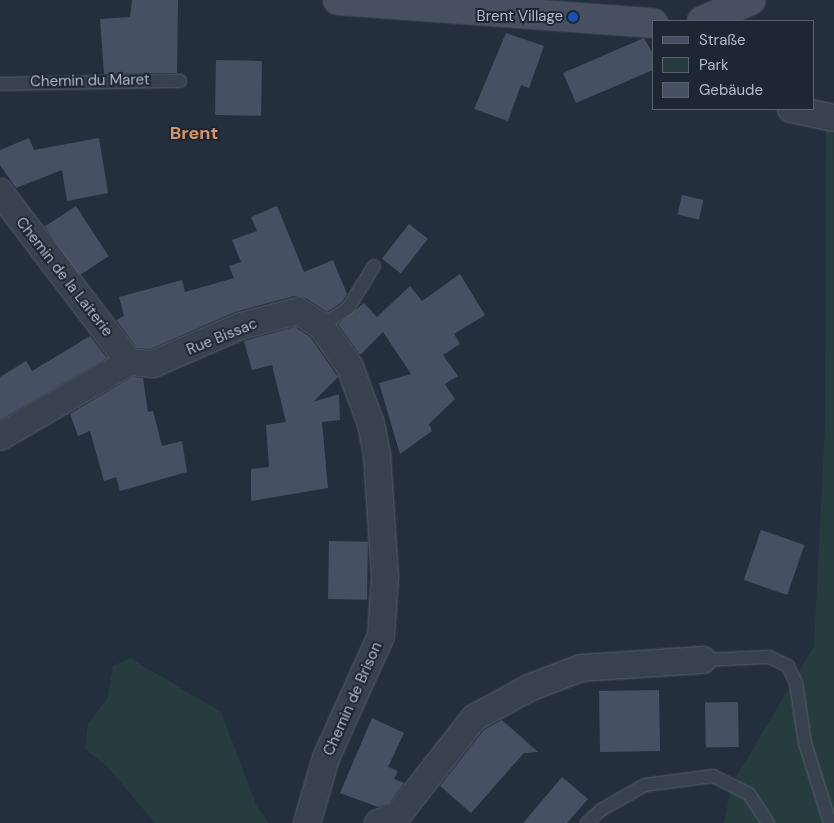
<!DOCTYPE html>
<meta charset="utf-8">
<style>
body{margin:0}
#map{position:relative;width:834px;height:823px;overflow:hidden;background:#242f3e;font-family:"DM Sans",sans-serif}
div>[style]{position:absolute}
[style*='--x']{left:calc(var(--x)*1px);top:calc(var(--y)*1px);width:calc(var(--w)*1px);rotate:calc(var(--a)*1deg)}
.green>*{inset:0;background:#263c3f}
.building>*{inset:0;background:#455162;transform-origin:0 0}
.roads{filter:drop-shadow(0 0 1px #565f6c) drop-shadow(0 0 1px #565f6c)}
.lane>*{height:12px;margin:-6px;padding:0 6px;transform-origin:6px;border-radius:6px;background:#38414e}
.street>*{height:26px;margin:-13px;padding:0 13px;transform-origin:13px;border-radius:13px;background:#38414e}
.secondary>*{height:28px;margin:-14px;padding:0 14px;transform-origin:14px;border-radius:14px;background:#465061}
.dots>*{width:14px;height:14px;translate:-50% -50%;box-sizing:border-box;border:2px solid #1d2633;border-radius:50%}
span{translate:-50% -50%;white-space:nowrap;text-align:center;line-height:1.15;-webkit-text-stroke:4px #1d2633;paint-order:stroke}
.poi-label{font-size:15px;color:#b4bcc9}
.right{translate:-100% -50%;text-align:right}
.street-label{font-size:15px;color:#b4bcc9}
.quarter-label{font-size:18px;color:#d59563;font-weight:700}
.legend{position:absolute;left:652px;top:20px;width:162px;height:90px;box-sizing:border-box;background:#1d2633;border:1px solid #59626f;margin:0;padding:6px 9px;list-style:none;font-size:15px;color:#b4bcc9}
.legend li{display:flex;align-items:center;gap:10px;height:25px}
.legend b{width:25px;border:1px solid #59626f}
</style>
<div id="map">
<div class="green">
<i style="clip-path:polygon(826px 129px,834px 134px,834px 823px,724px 823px,732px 784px,814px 646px,825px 426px)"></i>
<i style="clip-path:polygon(130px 658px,221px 712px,257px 807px,269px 823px,155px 823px,108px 767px,85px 749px,88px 724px,108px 697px,113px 666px)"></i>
</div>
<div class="building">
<i style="clip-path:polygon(132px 0,178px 0,177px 73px,104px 74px,100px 19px,130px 17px)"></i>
<i style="clip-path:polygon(506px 33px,544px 46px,529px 88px,521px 85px,508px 121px,474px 109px)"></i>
<i style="clip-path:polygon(644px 38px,653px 54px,653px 70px,576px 103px,563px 73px)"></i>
<i style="left:216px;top:60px;width:46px;height:55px;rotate:1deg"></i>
<i style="clip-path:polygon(29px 138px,34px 150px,99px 138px,108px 193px,67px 201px,62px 170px,16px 188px,0 165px,0 150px)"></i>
<i style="left:682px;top:195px;width:22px;height:20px;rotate:13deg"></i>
<i style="left:76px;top:206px;width:60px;height:37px;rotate:57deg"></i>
<i style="clip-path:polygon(277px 206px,304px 272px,333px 260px,347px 294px,342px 302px,327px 312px,306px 298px,294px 296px,235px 312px,150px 349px,137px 348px,116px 320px,124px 316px,119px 297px,182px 280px,185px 292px,234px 278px,229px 266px,241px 262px,232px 240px,257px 231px,251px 217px)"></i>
<i style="left:409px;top:224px;width:24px;height:44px;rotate:38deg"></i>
<i style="clip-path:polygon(460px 274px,485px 315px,454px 334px,460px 344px,443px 355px,458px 376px,445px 384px,455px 399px,429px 424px,432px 431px,400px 454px,379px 383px,411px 374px,383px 332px,360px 355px,338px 324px,364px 303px,377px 317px,410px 286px,422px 301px)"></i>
<i style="clip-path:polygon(295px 327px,310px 337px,338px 377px,313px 402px,339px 394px,340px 420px,322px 422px,328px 488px,251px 501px,251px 469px,269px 467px,266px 425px,286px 422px,272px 365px,252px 370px,244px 341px)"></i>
<i style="clip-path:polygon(90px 336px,107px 358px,0 420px,0 377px,26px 361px,32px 371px)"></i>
<i style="clip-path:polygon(132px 377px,143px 378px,148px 412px,153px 411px,162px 446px,182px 441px,187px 472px,120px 491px,116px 477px,104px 481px,90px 431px,78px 436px,70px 414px)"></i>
<i style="left:761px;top:530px;width:46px;height:53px;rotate:19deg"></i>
<i style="left:329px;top:541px;width:39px;height:58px;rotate:1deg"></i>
<i style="left:659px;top:690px;width:61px;height:60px;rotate:89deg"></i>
<i style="left:738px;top:702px;width:45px;height:33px;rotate:89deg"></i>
<i style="clip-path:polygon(372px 718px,404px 733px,388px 767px,398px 771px,394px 779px,404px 783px,389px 803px,378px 807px,340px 793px)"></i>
<i style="clip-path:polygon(502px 720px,538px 752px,524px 753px,471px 813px,440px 786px,484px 730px)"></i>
<i style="clip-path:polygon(562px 777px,588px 799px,567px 823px,523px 823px)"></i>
</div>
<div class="roads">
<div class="lane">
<i style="--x:0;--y:84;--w:180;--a:-1"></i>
<i style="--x:321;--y:326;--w:32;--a:-34"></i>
<i style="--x:348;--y:308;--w:49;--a:-58.2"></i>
<i style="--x:703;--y:660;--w:66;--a:-2.6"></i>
<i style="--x:769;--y:657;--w:21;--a:25"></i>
<i style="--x:788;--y:666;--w:19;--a:65"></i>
<i style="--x:796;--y:683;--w:61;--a:81.5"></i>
<i style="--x:805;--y:743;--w:84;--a:72.6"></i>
<i style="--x:587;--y:823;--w:19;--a:-43"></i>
<i style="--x:601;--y:810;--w:51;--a:-29.6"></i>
<i style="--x:645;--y:785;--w:69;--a:-7.5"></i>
<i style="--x:713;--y:776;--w:40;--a:26.6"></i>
<i style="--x:749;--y:794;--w:35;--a:57"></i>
</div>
<div class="street">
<i style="--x:791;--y:109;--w:44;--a:11.8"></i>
<i style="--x:0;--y:192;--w:213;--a:52.8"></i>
<i style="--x:0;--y:437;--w:149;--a:-30.2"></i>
<i style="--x:129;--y:362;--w:24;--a:5"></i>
<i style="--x:153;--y:364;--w:96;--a:-23.4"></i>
<i style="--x:241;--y:326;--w:59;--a:-14.7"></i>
<i style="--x:298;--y:311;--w:27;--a:33"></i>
<i style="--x:321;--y:326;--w:50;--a:54.7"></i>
<i style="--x:350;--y:367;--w:61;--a:69.8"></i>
<i style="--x:371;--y:424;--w:31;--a:79"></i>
<i style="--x:377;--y:454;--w:123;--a:86.3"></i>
<i style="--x:385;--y:577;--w:59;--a:93.9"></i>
<i style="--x:381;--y:636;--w:134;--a:114.3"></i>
<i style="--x:326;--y:758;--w:68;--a:106.3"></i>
<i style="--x:378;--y:823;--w:22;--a:-22"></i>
<i style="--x:398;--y:815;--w:123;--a:-51.9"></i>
<i style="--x:474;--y:718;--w:63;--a:-28.6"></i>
<i style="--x:529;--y:688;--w:56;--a:-21"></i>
<i style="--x:581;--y:668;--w:122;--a:-3.8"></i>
</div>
<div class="secondary">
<i style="--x:338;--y:0;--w:316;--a:4.2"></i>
<i style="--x:702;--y:21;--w:53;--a:-23.2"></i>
</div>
</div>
<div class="dots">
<i style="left:573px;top:17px;background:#1a4fb4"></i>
</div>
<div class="poi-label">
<span class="right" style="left:563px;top:17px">Brent Village</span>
</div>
<div class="street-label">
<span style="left:90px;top:81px;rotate:-1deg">Chemin du Maret</span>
<span style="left:64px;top:277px;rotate:52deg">Chemin de la Laiterie</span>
<span style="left:222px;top:337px;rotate:-22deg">Rue Bissac</span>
<span style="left:353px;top:699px;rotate:-66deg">Chemin de Brison</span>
</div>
<div class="quarter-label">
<span style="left:194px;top:133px">Brent</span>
</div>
<ul class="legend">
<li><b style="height:6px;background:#465061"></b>Straße</li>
<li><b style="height:14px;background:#263c3f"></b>Park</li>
<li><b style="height:14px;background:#455162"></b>Gebäude</li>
</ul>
</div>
